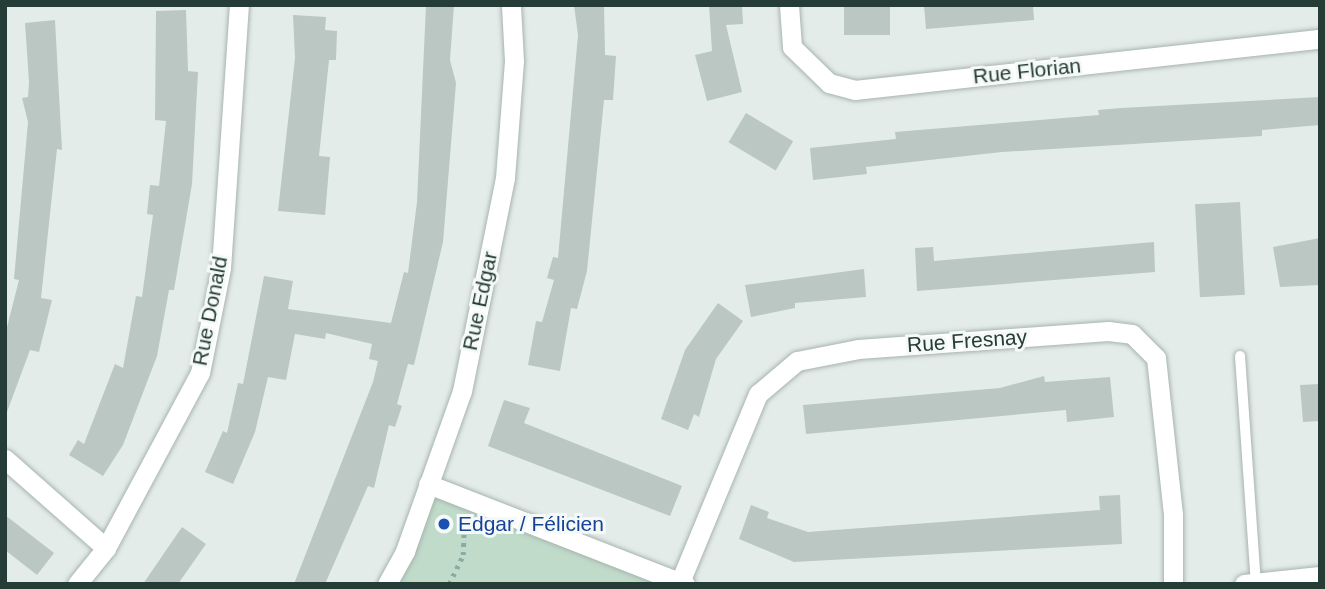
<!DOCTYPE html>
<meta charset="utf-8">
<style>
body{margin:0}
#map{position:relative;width:1325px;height:589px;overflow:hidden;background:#e4ece9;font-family:Arial,sans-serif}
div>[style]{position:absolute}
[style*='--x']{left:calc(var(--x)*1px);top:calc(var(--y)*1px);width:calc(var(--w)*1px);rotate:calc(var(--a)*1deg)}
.green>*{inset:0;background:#c0dbc9}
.building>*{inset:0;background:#bac7c2;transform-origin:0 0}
.path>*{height:4.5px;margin-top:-2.25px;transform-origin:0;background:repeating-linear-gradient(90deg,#89aca3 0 3.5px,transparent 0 8.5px)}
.roads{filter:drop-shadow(0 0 2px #a7b4b0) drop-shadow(0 0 2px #a7b4b0)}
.service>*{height:10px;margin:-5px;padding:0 5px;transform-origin:5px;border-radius:5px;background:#fff}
.minor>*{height:19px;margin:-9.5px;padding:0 9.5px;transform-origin:9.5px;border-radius:9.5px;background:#fff}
.dots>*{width:19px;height:19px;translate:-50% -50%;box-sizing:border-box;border:4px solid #f5f9f7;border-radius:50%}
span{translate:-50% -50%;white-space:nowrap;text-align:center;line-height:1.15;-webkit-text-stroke:6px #f5f9f7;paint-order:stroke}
.street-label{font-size:21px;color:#263c37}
.transit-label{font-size:21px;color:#164399}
.left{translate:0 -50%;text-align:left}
.frame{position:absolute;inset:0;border:7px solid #263c37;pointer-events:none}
</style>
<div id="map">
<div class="green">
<i style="clip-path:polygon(428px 484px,685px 584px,387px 584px)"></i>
</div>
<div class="building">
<i style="clip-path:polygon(426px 5px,454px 5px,450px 60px,456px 83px,443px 242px,414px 365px,408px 364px,397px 404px,402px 406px,395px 427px,389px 425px,374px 488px,368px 486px,325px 584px,294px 584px,373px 382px,378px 361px,369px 359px,372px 344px,326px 333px,325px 339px,295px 334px,286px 380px,268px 377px,255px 432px,233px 484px,205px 472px,223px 431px,227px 433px,238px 383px,243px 384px,264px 276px,293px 281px,288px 309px,391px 323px,404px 272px,408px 273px,417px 202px)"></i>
<i style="clip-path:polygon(574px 5px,604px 5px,605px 55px,616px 56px,613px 100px,604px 100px,587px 271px,577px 309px,571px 308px,560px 371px,528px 365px,536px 321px,542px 322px,554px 280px,547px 278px,553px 257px,558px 258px,578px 35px)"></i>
<i style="clip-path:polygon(709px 5px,742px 5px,743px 24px,726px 25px,742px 92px,707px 101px,695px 55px,712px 51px)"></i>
<i style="left:844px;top:5px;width:46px;height:30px"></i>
<i style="clip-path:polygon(924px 5px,1033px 5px,1034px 20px,926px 29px)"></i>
<i style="clip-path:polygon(186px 10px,188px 71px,198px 72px,192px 184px,174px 290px,169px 290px,157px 356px,123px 445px,103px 476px,69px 455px,78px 440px,84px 444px,115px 364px,123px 368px,136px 296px,142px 297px,153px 215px,147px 214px,150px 185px,159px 186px,166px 121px,155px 120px,156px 11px)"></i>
<i style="clip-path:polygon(293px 15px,326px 17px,325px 30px,337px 31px,336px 60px,329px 60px,319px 156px,330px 157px,325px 215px,278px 211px,295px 58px)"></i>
<i style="clip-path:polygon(55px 20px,62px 150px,57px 149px,41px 298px,52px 300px,39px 352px,30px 350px,7px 412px,5px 335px,19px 280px,14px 279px,28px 122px,22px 98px,28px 97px,29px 82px,25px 23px)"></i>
<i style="clip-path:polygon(1320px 97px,1320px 125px,1262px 130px,1262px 136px,1002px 152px,866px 167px,867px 174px,813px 180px,810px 148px,896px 139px,895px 132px,1099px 115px,1098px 110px,1121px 108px)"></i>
<i style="left:746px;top:113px;width:55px;height:34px;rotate:31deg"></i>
<i style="left:1240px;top:202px;width:93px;height:45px;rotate:87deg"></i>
<i style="clip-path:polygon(1320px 238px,1320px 285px,1280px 287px,1273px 247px)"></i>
<i style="clip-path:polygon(1154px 242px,1155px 272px,917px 291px,915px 248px,933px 247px,934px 261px)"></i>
<i style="clip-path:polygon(864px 269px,866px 297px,795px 303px,795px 308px,751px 317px,745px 285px)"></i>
<i style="clip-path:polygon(718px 303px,743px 321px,716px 359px,699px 417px,694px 414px,688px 430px,661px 419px,685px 350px)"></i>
<i style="clip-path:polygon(1044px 376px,1045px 382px,1110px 377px,1114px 417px,1067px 422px,1066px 410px,806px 434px,803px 405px,1000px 388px)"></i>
<i style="clip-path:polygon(1320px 384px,1320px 421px,1303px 422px,1300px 385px)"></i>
<i style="clip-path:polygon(504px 400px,530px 408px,524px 423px,682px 486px,670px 516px,488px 446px)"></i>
<i style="clip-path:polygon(1120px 495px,1122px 544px,794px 562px,739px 539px,751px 505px,769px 512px,767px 518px,808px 532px,1100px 510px,1099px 496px)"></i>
<i style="clip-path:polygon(5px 515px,54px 553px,37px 575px,5px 550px)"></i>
<i style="clip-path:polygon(182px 527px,206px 544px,178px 584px,143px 584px)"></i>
</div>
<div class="path">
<i style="--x:449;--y:584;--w:32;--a:-64"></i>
<i style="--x:463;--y:555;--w:36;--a:-88"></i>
</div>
<div class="roads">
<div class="service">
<i style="--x:1240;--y:356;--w:228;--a:86"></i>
</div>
<div class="minor">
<i style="--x:789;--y:5;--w:42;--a:85.9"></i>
<i style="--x:792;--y:47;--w:52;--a:44.2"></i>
<i style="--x:829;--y:83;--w:27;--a:15"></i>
<i style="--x:855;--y:90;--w:468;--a:-6.3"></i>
<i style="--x:5;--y:459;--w:135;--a:41.4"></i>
<i style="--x:428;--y:484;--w:276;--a:21.3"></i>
<i style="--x:680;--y:582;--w:204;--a:-67.5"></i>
<i style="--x:758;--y:394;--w:51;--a:-40.2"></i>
<i style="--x:797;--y:361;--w:62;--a:-11.1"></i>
<i style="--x:858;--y:349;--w:251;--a:-4.1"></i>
<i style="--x:1108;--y:331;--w:24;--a:7"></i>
<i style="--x:1132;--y:334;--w:34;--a:45"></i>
<i style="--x:1156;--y:358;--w:157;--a:83.8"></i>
<i style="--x:1173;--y:514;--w:70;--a:90"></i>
<i style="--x:77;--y:584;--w:46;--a:-51.1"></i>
<i style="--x:106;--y:548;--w:199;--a:-61.8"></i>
<i style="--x:200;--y:373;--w:107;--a:-78.7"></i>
<i style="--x:221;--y:268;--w:264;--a:-86.1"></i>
<i style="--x:387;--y:584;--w:38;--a:-61"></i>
<i style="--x:405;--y:551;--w:170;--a:-70.4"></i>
<i style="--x:462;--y:391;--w:217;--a:-78.6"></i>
<i style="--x:505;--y:178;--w:117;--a:-85.6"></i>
<i style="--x:514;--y:61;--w:56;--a:-93.1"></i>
<i style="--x:1244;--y:584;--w:76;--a:-6"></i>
</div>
</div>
<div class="dots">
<i style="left:444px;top:524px;background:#1a4fb4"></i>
</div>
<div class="street-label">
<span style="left:1027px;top:71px;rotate:-6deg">Rue Florian</span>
<span style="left:480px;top:301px;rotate:-78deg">Rue Edgar</span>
<span style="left:210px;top:311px;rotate:-79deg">Rue Donald</span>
<span style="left:967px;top:341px;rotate:-4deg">Rue Fresnay</span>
</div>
<div class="transit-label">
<span class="left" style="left:458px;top:524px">Edgar / Félicien</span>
</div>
<div class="frame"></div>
</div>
